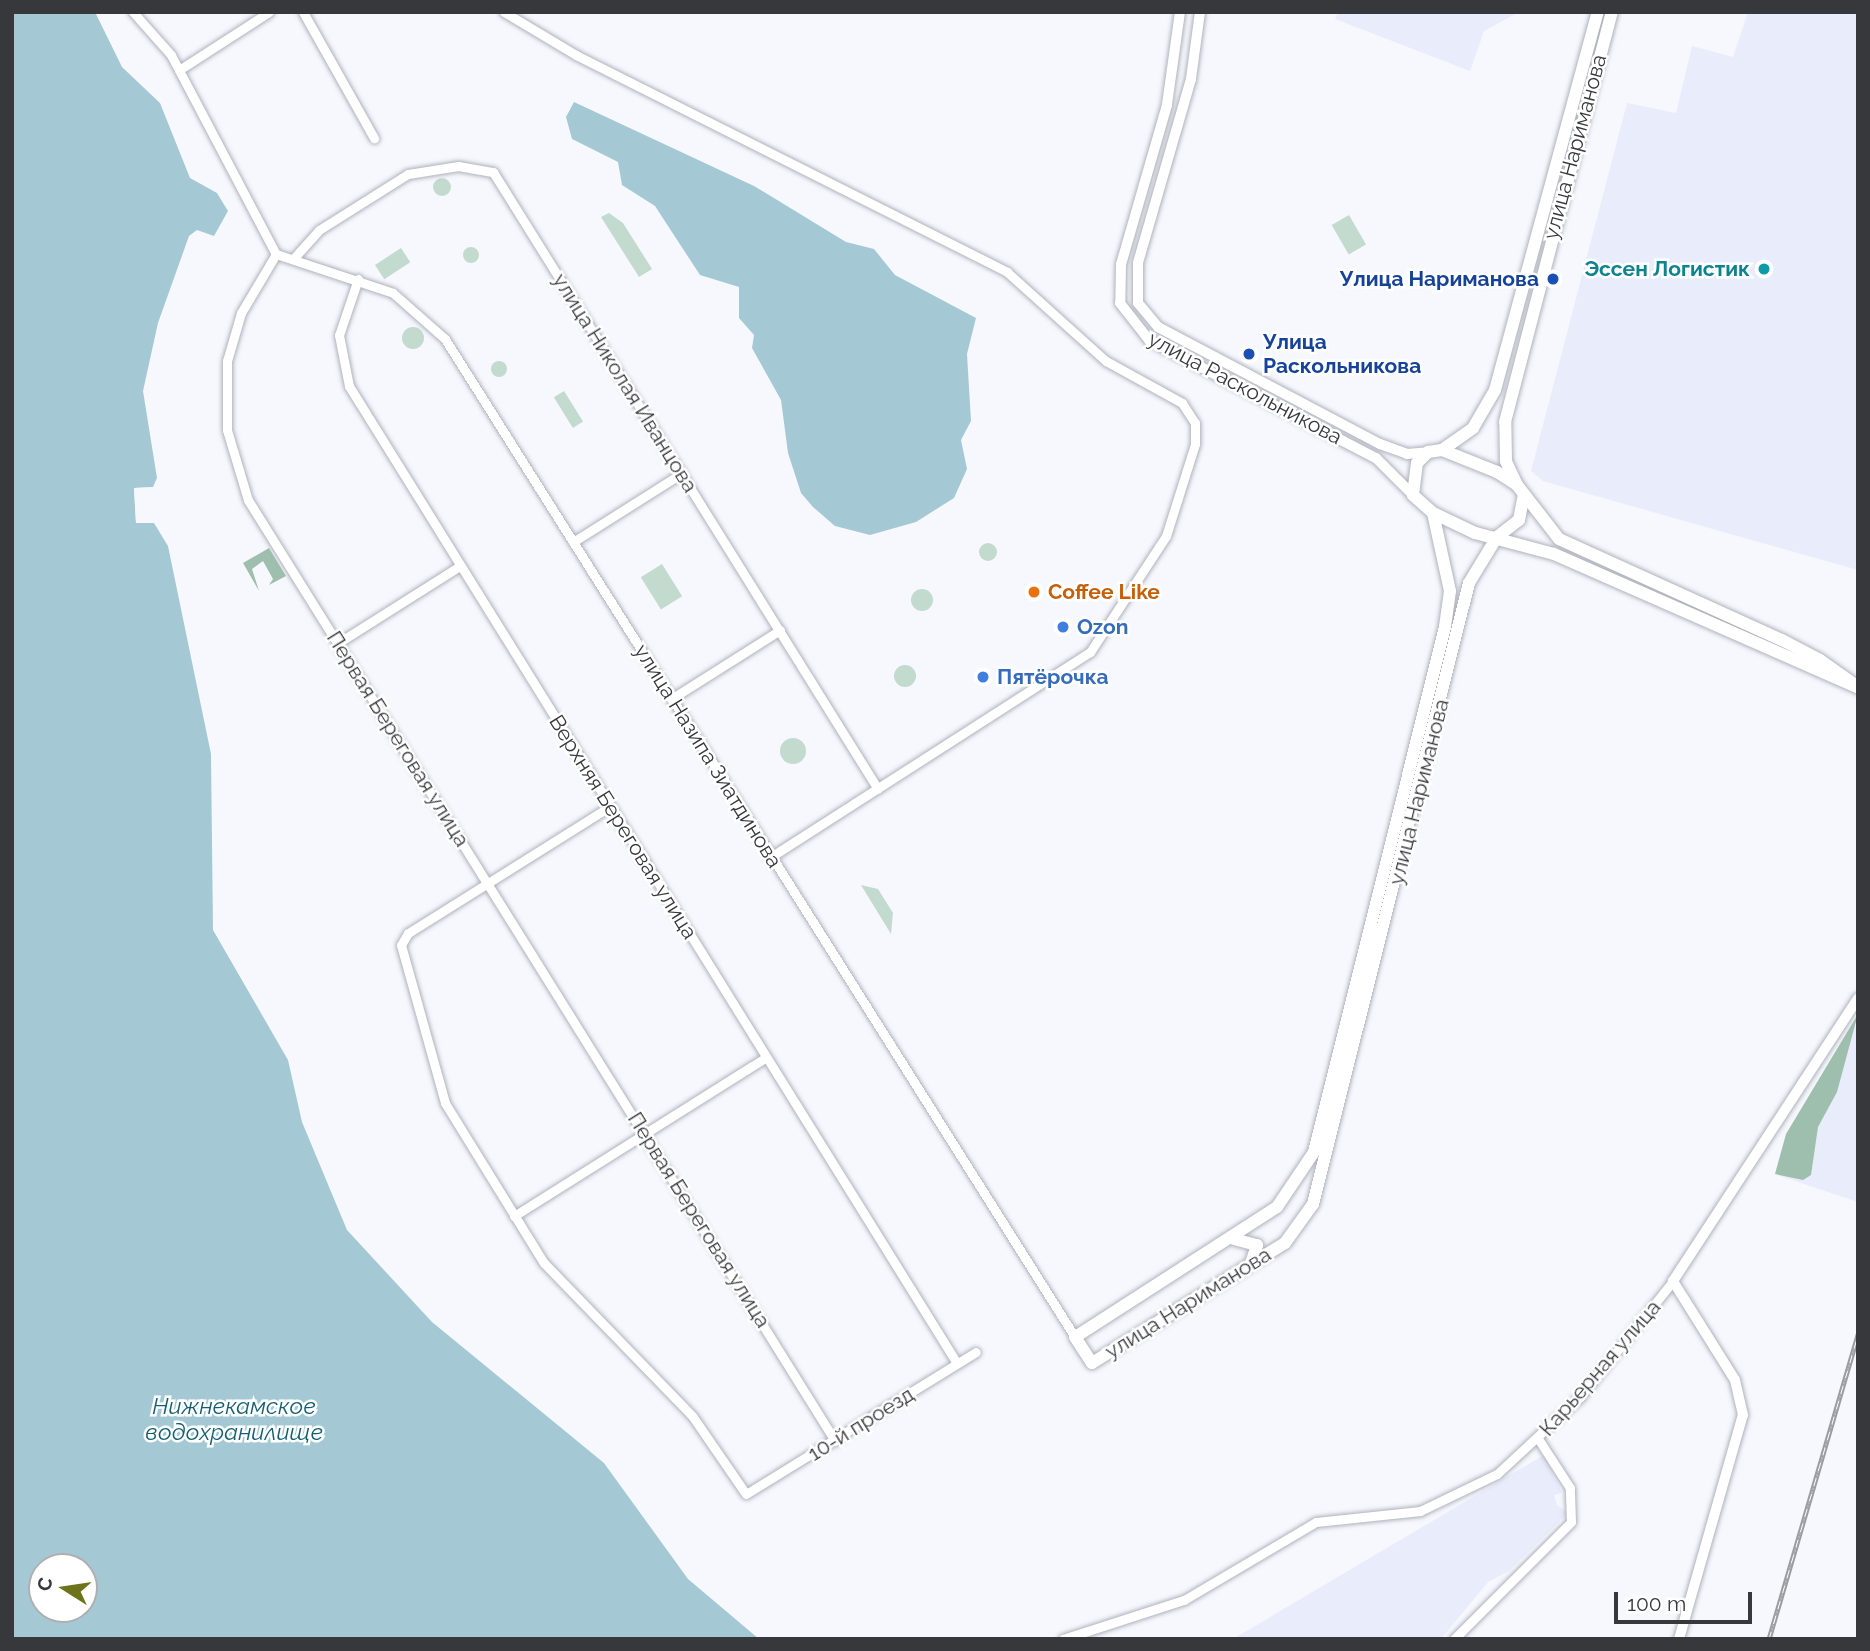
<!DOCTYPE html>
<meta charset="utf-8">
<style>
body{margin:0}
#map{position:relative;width:1870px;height:1651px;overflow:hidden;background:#f6f8fe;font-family:Raleway,sans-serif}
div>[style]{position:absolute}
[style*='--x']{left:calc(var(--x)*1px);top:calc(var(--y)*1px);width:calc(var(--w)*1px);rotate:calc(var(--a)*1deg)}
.built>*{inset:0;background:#e9ecfa}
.green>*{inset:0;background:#c3dace;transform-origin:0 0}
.round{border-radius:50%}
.forest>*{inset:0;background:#9ebfad}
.water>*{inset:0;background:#a4c9d4}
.pier>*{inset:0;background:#f6f8fe}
.roads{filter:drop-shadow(0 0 2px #b0b2bb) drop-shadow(0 0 2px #b0b2bb)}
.minor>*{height:9px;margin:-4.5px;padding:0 4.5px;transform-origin:4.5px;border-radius:4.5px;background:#fff}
.tertiary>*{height:10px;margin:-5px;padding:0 5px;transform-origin:5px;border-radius:5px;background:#fff}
.secondary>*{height:12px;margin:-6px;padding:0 6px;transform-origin:6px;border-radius:6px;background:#fff}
.rail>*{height:5px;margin-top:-2.5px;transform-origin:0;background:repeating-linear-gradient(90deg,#fff 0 8px,#9a9ca1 0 16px);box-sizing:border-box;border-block:2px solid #9a9ca1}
.dots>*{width:19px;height:19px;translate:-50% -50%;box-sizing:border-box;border:4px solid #fff;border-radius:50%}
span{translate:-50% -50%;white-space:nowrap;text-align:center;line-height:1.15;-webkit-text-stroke:5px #fff;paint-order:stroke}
.street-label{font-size:21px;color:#37383c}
.culture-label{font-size:21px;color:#0d838f;font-weight:700}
.right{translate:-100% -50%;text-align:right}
.transit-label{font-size:21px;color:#164399;font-weight:700}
.left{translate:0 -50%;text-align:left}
.food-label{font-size:21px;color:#c56008;font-weight:700}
.shop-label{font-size:21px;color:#366cbe;font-weight:700}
.water-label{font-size:23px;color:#165f70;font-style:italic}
.frame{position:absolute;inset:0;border:14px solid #37383c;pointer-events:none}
.north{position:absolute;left:28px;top:1553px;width:70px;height:70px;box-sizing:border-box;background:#fff;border:2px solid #afafb1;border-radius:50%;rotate:282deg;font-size:19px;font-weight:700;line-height:28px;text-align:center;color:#37383c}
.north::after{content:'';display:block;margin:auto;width:24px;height:32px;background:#6d731b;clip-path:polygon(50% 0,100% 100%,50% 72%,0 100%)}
.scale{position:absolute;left:1614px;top:1592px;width:138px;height:32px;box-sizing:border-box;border:4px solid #37383c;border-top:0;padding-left:9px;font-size:21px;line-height:24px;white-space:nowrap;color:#37383c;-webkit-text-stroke:5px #fff;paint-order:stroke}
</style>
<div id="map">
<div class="built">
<i style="clip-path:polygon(1338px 12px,1519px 12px,1484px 31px,1470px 71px,1335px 19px)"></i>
<i style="clip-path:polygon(1748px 12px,1858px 12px,1858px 570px,1543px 481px,1531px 471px,1627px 103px,1676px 113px,1692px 46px,1733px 57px)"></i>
<i style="clip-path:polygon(1858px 1021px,1858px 1202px,1777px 1175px)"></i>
<i style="clip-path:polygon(1544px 1455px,1562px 1493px,1554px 1495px,1557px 1505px,1568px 1513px,1509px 1571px,1488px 1582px,1441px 1639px,1233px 1639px)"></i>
</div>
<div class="green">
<i class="round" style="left:433px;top:178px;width:18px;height:18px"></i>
<i style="clip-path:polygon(609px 213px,623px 223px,652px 269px,639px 277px,601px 217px)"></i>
<i style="left:1349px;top:215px;width:34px;height:20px;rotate:60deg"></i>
<i class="round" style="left:463px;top:247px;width:16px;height:16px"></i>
<i style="left:401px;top:248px;width:17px;height:31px;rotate:57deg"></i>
<i class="round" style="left:402px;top:327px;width:22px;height:22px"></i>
<i class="round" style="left:491px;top:361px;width:16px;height:16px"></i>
<i style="left:564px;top:391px;width:36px;height:12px;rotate:58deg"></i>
<i class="round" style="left:979px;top:543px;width:18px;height:18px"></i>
<i style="left:662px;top:564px;width:38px;height:25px;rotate:58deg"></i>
<i class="round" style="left:911px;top:589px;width:22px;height:22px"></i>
<i class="round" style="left:894px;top:665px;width:22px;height:22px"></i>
<i class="round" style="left:780px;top:738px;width:26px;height:26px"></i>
<i style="clip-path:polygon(861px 885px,878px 889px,893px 913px,891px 934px)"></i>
</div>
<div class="forest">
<i style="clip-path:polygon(269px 548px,286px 576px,269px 585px,273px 579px,263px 561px,252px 569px,259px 591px,243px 563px)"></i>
<i style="clip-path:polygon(1858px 1014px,1837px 1092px,1818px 1127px,1811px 1175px,1803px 1180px,1775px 1174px,1786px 1134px)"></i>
</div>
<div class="water">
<i style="clip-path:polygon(evenodd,12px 12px,95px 12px,122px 67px,160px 103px,190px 178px,217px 193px,228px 211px,214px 236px,197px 230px,189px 236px,158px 323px,143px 391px,157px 478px,153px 487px,134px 488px,136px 523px,154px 523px,168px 546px,211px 754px,213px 930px,288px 1060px,302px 1122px,347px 1230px,432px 1322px,604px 1463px,688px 1579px,759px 1639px,12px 1639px,12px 12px,42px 1567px,84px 1567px,84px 1609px,42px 1609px,42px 1567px)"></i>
<i style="clip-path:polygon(574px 102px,754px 186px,846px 242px,874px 249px,895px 275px,976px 318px,967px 354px,971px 421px,961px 440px,967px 469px,954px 498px,916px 522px,870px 535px,835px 526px,813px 507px,801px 493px,788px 453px,781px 400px,752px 348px,754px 335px,739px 318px,739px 287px,700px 275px,655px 206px,622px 185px,618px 162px,572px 139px,566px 117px)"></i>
</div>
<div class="pier">
<i style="clip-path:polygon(158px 487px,138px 491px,139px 519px,158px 522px,136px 523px,134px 488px)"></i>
</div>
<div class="roads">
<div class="minor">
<i style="--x:133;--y:12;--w:57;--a:48.5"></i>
<i style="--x:171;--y:55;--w:225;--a:62.2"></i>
<i style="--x:303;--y:12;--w:145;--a:60.6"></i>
<i style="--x:504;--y:12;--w:84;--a:30.8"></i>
<i style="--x:576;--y:55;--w:483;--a:26.7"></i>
<i style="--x:1007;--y:272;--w:133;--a:42"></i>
<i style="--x:1106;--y:361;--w:87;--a:28.9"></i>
<i style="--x:1182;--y:403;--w:24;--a:57"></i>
<i style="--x:1195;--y:423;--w:21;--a:90"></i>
<i style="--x:1195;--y:444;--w:96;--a:107.5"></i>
<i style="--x:1166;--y:536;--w:139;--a:123.2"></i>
<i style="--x:1090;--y:652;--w:378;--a:147.3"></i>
<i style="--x:179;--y:70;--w:107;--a:-32.8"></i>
<i style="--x:276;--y:254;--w:123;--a:18.4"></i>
<i style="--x:393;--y:293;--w:69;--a:41.5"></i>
<i style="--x:445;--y:339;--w:1180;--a:57.74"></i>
<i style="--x:276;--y:254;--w:69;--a:120.7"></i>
<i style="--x:241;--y:313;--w:50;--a:106.3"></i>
<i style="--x:227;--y:361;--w:69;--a:90"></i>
<i style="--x:227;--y:430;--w:73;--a:73.3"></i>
<i style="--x:248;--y:500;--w:1109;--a:58.04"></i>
<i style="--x:293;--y:259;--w:39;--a:-48"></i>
<i style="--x:319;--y:230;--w:105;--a:-32.2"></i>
<i style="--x:408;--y:174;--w:51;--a:-9.1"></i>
<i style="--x:458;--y:166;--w:36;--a:10"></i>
<i style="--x:493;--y:172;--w:727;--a:58.04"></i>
<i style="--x:358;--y:279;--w:59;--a:108.7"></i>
<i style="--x:339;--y:335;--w:52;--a:78.9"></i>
<i style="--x:349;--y:386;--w:1151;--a:58.11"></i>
<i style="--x:573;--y:542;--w:129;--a:-32.3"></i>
<i style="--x:338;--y:643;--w:144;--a:-32.3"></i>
<i style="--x:671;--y:699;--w:129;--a:-32.3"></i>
<i style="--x:609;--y:807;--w:237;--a:147.9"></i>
<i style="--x:408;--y:933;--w:14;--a:120"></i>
<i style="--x:401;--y:945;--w:164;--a:74.4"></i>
<i style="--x:445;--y:1103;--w:188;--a:58.3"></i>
<i style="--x:544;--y:1263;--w:214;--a:45.9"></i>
<i style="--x:693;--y:1417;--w:93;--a:55.5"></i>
<i style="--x:746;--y:1494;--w:270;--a:-31.7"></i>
<i style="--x:514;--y:1216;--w:298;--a:-32.2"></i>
<i style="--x:1063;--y:1639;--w:127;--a:-17.9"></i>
<i style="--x:1184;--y:1600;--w:153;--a:-30.6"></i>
<i style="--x:1316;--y:1522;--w:105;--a:-6"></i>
<i style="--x:1420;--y:1511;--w:85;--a:-25.7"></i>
<i style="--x:1497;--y:1474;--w:113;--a:-42.9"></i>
<i style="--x:1580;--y:1397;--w:149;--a:-51.3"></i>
<i style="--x:1454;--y:1639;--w:165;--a:-45"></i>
<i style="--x:1571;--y:1522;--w:34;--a:-92"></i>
<i style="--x:1570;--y:1488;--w:57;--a:-122.9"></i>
</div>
<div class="tertiary">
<i style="--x:1180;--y:12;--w:94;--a:98"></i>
<i style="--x:1167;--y:105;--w:166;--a:106.1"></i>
<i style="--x:1121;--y:264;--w:39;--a:91"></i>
<i style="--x:1120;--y:303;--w:47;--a:51.9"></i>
<i style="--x:1149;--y:340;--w:256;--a:27.5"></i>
<i style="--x:1376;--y:458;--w:52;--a:45"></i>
<i style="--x:1200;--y:12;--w:68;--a:97.7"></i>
<i style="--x:1191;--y:79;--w:191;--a:106.1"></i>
<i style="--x:1138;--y:263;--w:40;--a:90"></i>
<i style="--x:1138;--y:303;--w:31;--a:50"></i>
<i style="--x:1158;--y:327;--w:251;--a:27.8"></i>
<i style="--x:1380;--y:444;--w:29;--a:20"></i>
<i style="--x:1407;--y:454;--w:21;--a:-5"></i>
<i style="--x:1679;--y:1639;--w:233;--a:-74.1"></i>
<i style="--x:1743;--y:1415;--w:36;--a:-103"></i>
<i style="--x:1735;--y:1380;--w:117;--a:-122.1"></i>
<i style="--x:1673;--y:1281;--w:338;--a:-56.8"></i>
</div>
<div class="secondary">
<i style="--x:1442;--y:450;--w:38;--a:-35"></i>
<i style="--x:1473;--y:428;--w:44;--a:-59.9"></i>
<i style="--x:1495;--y:390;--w:392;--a:-74.8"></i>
<i style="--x:1517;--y:485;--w:26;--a:-115"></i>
<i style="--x:1506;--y:461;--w:39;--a:-91"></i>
<i style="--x:1505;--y:422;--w:424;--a:-75.4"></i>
<i style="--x:1433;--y:513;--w:80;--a:77.7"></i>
<i style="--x:1450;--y:591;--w:36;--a:98"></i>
<i style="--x:1445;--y:627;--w:541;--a:104.01"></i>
<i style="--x:1314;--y:1152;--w:66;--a:123.9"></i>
<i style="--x:1277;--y:1207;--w:240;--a:147.2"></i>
<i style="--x:1075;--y:1337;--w:31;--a:57"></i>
<i style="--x:1092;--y:1363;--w:227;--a:-31.9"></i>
<i style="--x:1285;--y:1243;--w:48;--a:-54.3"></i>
<i style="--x:1313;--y:1204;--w:640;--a:-75.9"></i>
<i style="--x:1469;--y:583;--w:54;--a:-58.7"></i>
<i style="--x:1497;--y:537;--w:28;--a:-38"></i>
<i style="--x:1519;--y:520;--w:25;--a:-79"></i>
<i style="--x:1857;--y:687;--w:331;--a:-156.3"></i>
<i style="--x:1554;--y:554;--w:82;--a:-165.1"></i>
<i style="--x:1475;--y:533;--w:47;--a:-154.5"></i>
<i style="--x:1433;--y:513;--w:27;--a:-138"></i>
<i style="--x:1413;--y:495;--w:32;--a:-83"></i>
<i style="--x:1417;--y:463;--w:16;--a:-45"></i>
<i style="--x:1428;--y:452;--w:14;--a:-8"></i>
<i style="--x:1442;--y:450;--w:59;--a:21.8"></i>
<i style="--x:1497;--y:472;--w:24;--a:33"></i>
<i style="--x:1517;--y:485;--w:68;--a:52.1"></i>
<i style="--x:1559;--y:539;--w:245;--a:24.4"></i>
<i style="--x:1782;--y:640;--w:43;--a:27.8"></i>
<i style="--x:1820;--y:660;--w:47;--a:35.4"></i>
<i style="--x:1234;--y:1239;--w:24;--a:15"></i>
<i style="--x:1257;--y:1245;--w:20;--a:108"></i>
</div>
</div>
<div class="rail">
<i style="--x:1769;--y:1639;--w:318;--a:-73.7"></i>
</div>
<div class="dots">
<i style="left:1764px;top:269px;background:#0f9aa8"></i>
<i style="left:1553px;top:279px;background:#1a4fb4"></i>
<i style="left:1249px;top:354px;background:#1a4fb4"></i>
<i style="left:1034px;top:592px;background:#e8710a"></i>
<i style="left:1063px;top:627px;background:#3f7fe0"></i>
<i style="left:983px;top:677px;background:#3f7fe0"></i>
</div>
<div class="street-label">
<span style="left:1575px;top:147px;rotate:-75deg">улица Нариманова</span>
<span style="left:625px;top:383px;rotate:58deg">улица Николая Иванцова</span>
<span style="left:1245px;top:388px;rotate:28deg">улица Раскольникова</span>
<span style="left:398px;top:739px;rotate:58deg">Первая Береговая улица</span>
<span style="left:708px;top:756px;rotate:58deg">улица Назипа Зиатдинова</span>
<span style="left:1419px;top:792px;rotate:-76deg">улица Нариманова</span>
<span style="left:623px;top:827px;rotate:58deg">Верхняя Береговая улица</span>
<span style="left:699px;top:1220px;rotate:58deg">Первая Береговая улица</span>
<span style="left:1188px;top:1303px;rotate:-32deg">улица Нариманова</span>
<span style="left:1600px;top:1368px;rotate:-49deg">Карьерная улица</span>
<span style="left:861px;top:1424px;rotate:-32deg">10-й проезд</span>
</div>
<div class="culture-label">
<span class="right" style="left:1750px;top:269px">Эссен Логистик</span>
</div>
<div class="transit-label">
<span class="right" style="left:1539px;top:279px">Улица Нариманова</span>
<span class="left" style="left:1263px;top:354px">Улица<br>Раскольникова</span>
</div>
<div class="food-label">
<span class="left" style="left:1048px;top:592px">Coffee Like</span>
</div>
<div class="shop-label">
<span class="left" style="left:1077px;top:627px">Ozon</span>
<span class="left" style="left:997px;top:677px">Пятёрочка</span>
</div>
<div class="water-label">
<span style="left:234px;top:1419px">Нижнекамское<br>водохранилище</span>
</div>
<div class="frame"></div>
<div class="north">С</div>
<div class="scale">100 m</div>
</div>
